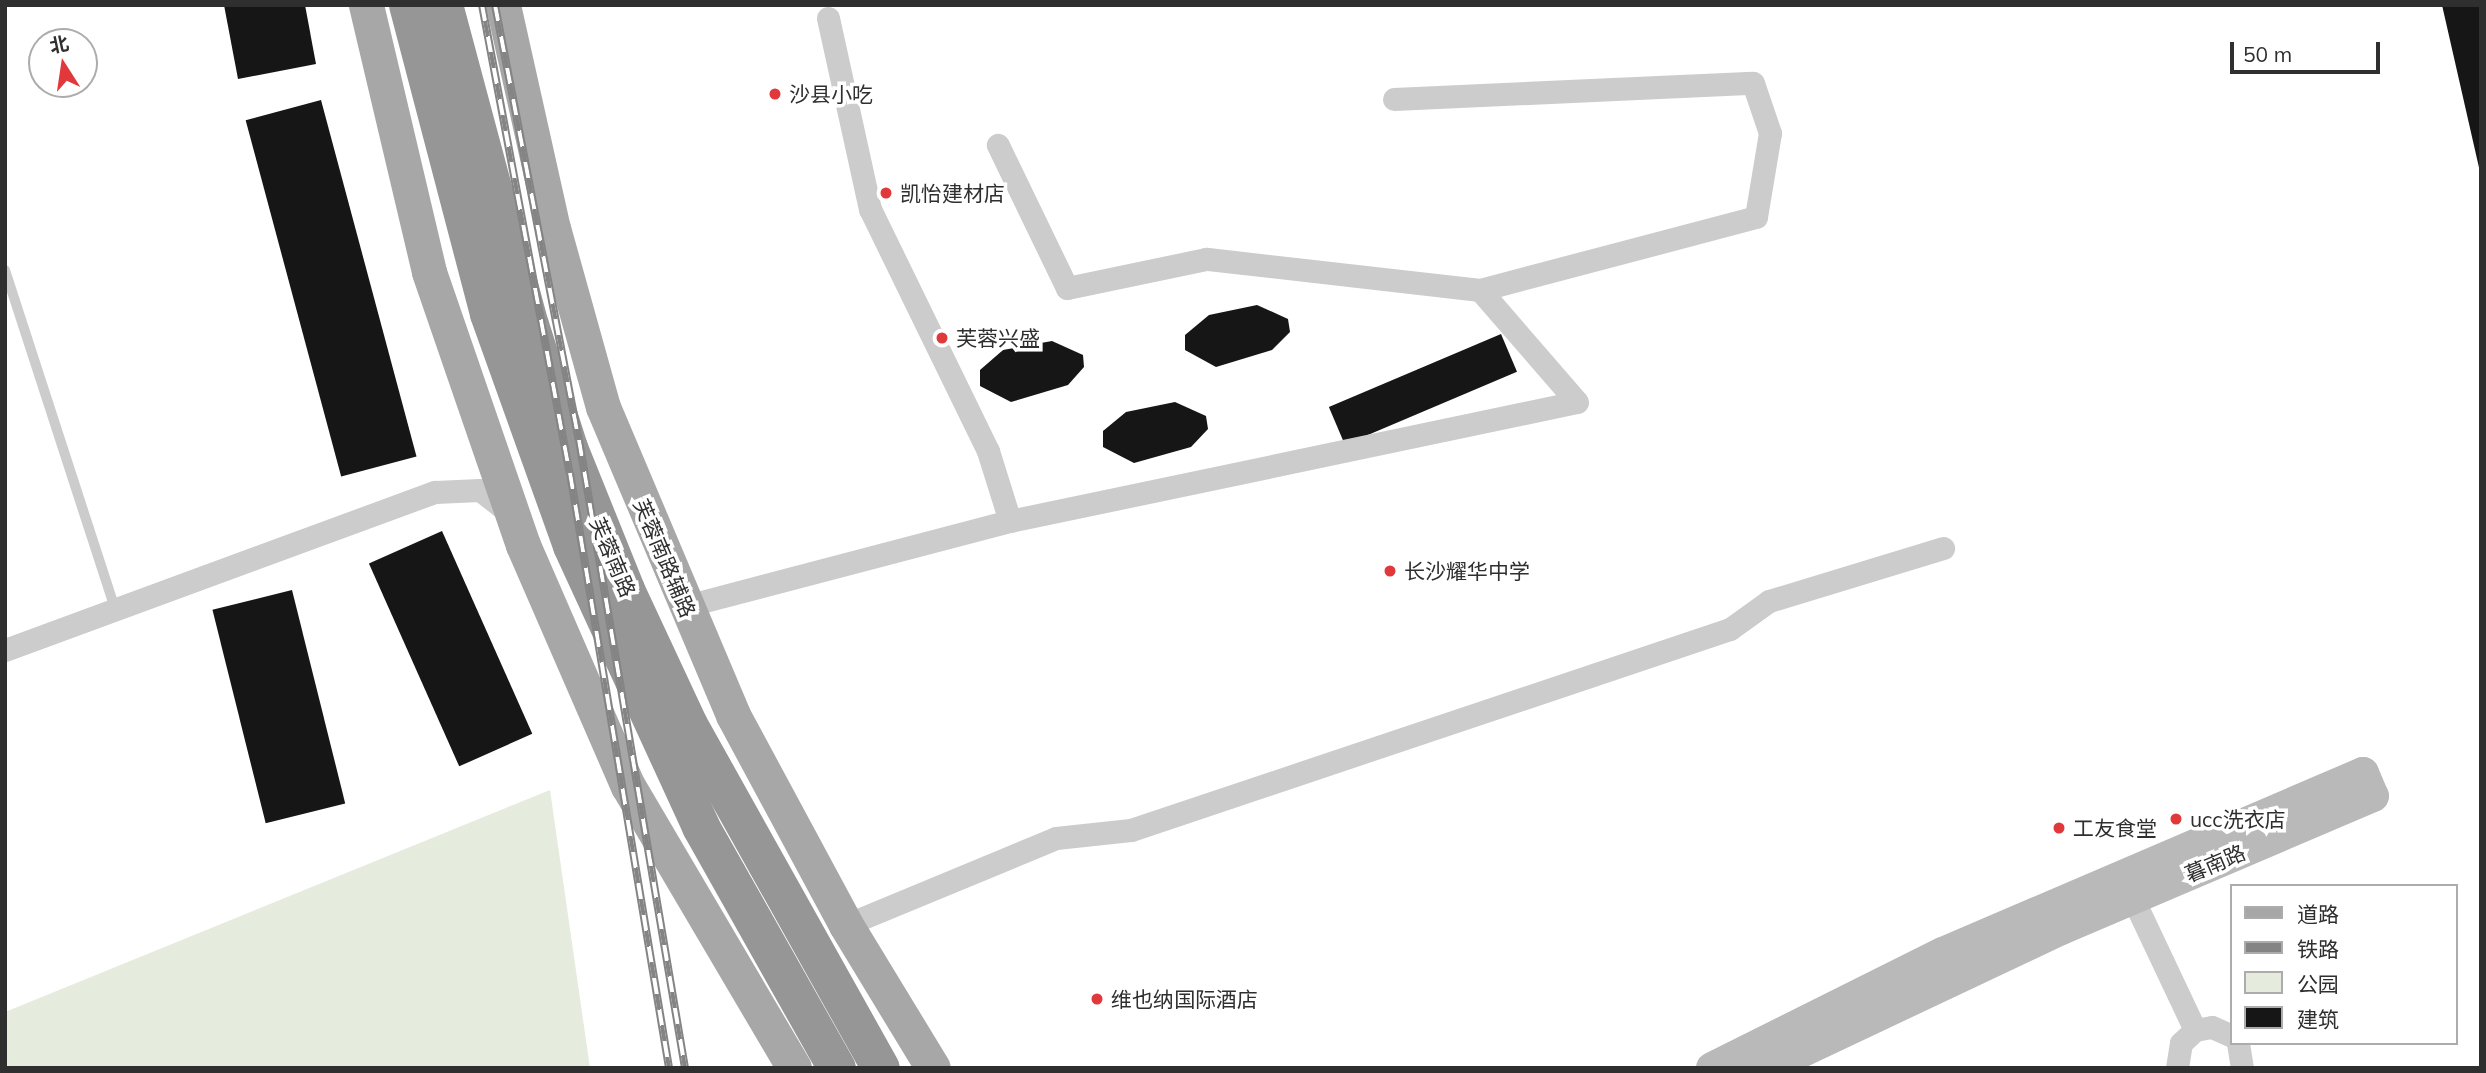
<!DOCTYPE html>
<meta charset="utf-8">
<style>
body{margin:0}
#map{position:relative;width:2486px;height:1073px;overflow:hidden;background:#fff;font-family:Mulish,"Noto Sans SC",sans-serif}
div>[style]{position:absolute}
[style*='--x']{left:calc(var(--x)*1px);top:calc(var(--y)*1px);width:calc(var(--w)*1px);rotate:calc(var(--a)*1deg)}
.green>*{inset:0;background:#e5ecde}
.building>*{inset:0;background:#161616;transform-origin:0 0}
.lane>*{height:10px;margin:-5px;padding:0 5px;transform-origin:5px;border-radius:5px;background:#ccc}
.street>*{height:23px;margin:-11.5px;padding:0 11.5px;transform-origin:11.5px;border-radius:11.5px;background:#ccc}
.secondary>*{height:32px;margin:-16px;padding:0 16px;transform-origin:16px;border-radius:16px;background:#b9b9b9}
.primary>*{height:35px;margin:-17.5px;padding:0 17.5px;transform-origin:17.5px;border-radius:17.5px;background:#a7a7a7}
.highway>*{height:38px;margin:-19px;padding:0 19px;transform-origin:19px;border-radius:19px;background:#969696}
.rail>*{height:8px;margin-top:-4px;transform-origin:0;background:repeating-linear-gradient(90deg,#fff 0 16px,#848484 0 32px);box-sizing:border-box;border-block:2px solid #848484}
.dots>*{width:19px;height:19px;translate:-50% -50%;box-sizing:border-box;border:4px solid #fff;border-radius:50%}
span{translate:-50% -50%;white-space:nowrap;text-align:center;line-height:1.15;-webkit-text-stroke:7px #fff;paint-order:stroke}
.poi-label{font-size:21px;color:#2f2f2f}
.left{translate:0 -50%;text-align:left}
.street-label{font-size:21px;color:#2f2f2f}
.frame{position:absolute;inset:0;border:7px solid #2f2f2f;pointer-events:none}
.legend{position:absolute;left:2230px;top:884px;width:228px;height:161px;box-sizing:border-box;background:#fff;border:2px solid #acacac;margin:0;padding:9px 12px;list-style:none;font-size:21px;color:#2f2f2f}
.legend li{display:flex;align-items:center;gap:14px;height:35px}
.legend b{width:35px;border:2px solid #acacac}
.north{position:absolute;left:28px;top:28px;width:70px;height:70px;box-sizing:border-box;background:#fff;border:2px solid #acacac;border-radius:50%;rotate:348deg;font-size:19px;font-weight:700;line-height:28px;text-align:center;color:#2f2f2f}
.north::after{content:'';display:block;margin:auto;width:24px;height:32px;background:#e0383b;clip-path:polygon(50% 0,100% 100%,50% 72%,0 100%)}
.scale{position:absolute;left:2230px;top:42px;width:150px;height:32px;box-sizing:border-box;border:4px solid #2f2f2f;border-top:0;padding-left:9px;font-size:21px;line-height:24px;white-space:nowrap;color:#2f2f2f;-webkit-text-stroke:5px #fff;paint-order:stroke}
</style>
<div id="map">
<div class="green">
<i style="clip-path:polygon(550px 790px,590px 1068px,5px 1068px,5px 1012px)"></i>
</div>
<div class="building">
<i style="clip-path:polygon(224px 5px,305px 5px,316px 64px,238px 79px)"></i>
<i style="clip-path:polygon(2442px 5px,2481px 5px,2481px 172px,2480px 172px)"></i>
<i style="left:321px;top:100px;width:369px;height:78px;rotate:75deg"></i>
<i style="clip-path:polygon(1257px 305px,1288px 319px,1290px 332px,1272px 350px,1216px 367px,1185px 350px,1185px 335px,1209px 315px)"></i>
<i style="left:1501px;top:334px;width:41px;height:187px;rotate:67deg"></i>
<i style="clip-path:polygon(1052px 341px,1083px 355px,1084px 367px,1068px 385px,1011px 402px,980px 386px,980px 370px,1003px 350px)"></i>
<i style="clip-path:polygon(1175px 402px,1206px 416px,1208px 429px,1191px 447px,1134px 463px,1103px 447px,1103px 431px,1126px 412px)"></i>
<i style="left:442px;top:531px;width:222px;height:80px;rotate:66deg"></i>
<i style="left:292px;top:590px;width:220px;height:82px;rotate:76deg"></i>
</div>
<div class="lane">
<i style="--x:5;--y:270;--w:356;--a:72"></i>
</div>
<div class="street">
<i style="--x:828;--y:18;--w:196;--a:77.6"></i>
<i style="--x:870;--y:209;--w:269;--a:64"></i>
<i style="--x:988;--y:451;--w:73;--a:72.6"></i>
<i style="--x:1394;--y:99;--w:359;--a:-2.6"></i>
<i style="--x:1753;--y:83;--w:53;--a:71.2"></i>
<i style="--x:1770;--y:133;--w:85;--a:99.5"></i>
<i style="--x:1756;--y:217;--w:285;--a:165.2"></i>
<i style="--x:686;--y:606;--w:335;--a:-14.7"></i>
<i style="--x:1010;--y:521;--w:579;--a:-11.85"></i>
<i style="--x:1577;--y:402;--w:148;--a:-130.9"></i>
<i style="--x:1480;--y:290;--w:276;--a:-173.5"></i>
<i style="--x:1206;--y:259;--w:142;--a:168.2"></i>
<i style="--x:1067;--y:288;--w:159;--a:-115.8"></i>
<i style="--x:5;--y:650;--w:458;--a:-20.2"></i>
<i style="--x:435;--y:492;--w:45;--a:-2.5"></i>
<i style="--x:480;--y:490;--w:36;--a:38"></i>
<i style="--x:2127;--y:886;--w:159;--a:64.7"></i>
<i style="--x:846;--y:925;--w:227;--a:-22.5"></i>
<i style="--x:1056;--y:838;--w:75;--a:-6.1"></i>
<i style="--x:1131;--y:830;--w:632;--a:-18.55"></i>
<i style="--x:1730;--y:629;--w:48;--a:-35.7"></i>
<i style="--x:1769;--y:601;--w:182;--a:-16.9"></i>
<i style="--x:2238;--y:1043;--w:25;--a:81"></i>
<i style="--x:2177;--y:1068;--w:25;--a:-81"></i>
<i style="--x:2181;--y:1043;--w:19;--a:-43"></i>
<i style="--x:2195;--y:1030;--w:17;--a:-10"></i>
<i style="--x:2212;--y:1027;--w:22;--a:24"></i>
</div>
<div class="secondary">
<i style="--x:1712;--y:1068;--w:258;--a:-26.5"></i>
<i style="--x:1943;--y:953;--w:457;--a:-23.2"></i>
<i style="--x:2363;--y:773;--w:25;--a:67"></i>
<i style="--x:2373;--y:796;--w:339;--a:156.9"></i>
<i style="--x:2061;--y:929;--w:325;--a:154.7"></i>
</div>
<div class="primary">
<i style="--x:366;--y:5;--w:274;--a:76.7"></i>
<i style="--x:429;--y:272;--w:289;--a:71"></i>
<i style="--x:523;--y:545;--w:263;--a:66.5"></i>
<i style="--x:628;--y:786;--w:327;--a:59.5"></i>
<i style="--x:503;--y:5;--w:229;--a:77.4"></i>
<i style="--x:553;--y:228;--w:186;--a:74.4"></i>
<i style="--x:603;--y:407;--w:334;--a:67.1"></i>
<i style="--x:733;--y:715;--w:238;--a:61.7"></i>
<i style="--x:846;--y:925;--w:167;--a:58.7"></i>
</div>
<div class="highway">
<i style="--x:408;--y:5;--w:319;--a:75.3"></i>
<i style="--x:489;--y:314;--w:246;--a:70.3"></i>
<i style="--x:572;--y:546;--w:309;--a:65.3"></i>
<i style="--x:701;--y:827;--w:277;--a:60.6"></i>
<i style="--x:444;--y:5;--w:331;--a:75"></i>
<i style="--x:530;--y:325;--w:129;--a:72.4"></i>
<i style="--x:569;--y:448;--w:153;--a:68.1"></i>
<i style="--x:626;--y:590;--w:149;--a:65"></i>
<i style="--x:689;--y:725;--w:393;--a:60.8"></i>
</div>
<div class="rail">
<i style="--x:482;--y:5;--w:476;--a:79.4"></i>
<i style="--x:570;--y:473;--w:603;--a:80.55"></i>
<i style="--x:495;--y:5;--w:443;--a:79.1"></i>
<i style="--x:579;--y:440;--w:637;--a:80.42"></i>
</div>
<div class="dots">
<i style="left:775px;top:94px;background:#e0383b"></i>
<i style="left:886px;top:193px;background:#e0383b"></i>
<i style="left:942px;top:338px;background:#e0383b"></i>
<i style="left:1390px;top:571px;background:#e0383b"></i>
<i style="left:2176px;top:819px;background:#e0383b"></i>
<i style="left:2059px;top:828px;background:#e0383b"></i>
<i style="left:1097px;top:999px;background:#e0383b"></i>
</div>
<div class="poi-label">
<span class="left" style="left:789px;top:94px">沙县小吃</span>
<span class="left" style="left:900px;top:193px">凯怡建材店</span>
<span class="left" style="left:956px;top:338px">芙蓉兴盛</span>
<span class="left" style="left:1404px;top:571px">长沙耀华中学</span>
<span class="left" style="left:2190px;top:819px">ucc洗衣店</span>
<span class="left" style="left:2073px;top:828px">工友食堂</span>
<span class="left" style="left:1111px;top:999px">维也纳国际酒店</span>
</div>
<div class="street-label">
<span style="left:613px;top:557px;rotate:67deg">芙蓉南路</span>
<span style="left:665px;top:558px;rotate:67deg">芙蓉南路辅路</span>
<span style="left:2215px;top:863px;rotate:-23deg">暮南路</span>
</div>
<div class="frame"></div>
<ul class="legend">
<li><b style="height:9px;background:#a7a7a7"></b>道路</li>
<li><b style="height:9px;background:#848484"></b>铁路</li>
<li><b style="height:19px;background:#e5ecde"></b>公园</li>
<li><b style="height:19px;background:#161616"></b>建筑</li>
</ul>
<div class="north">北</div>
<div class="scale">50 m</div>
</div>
